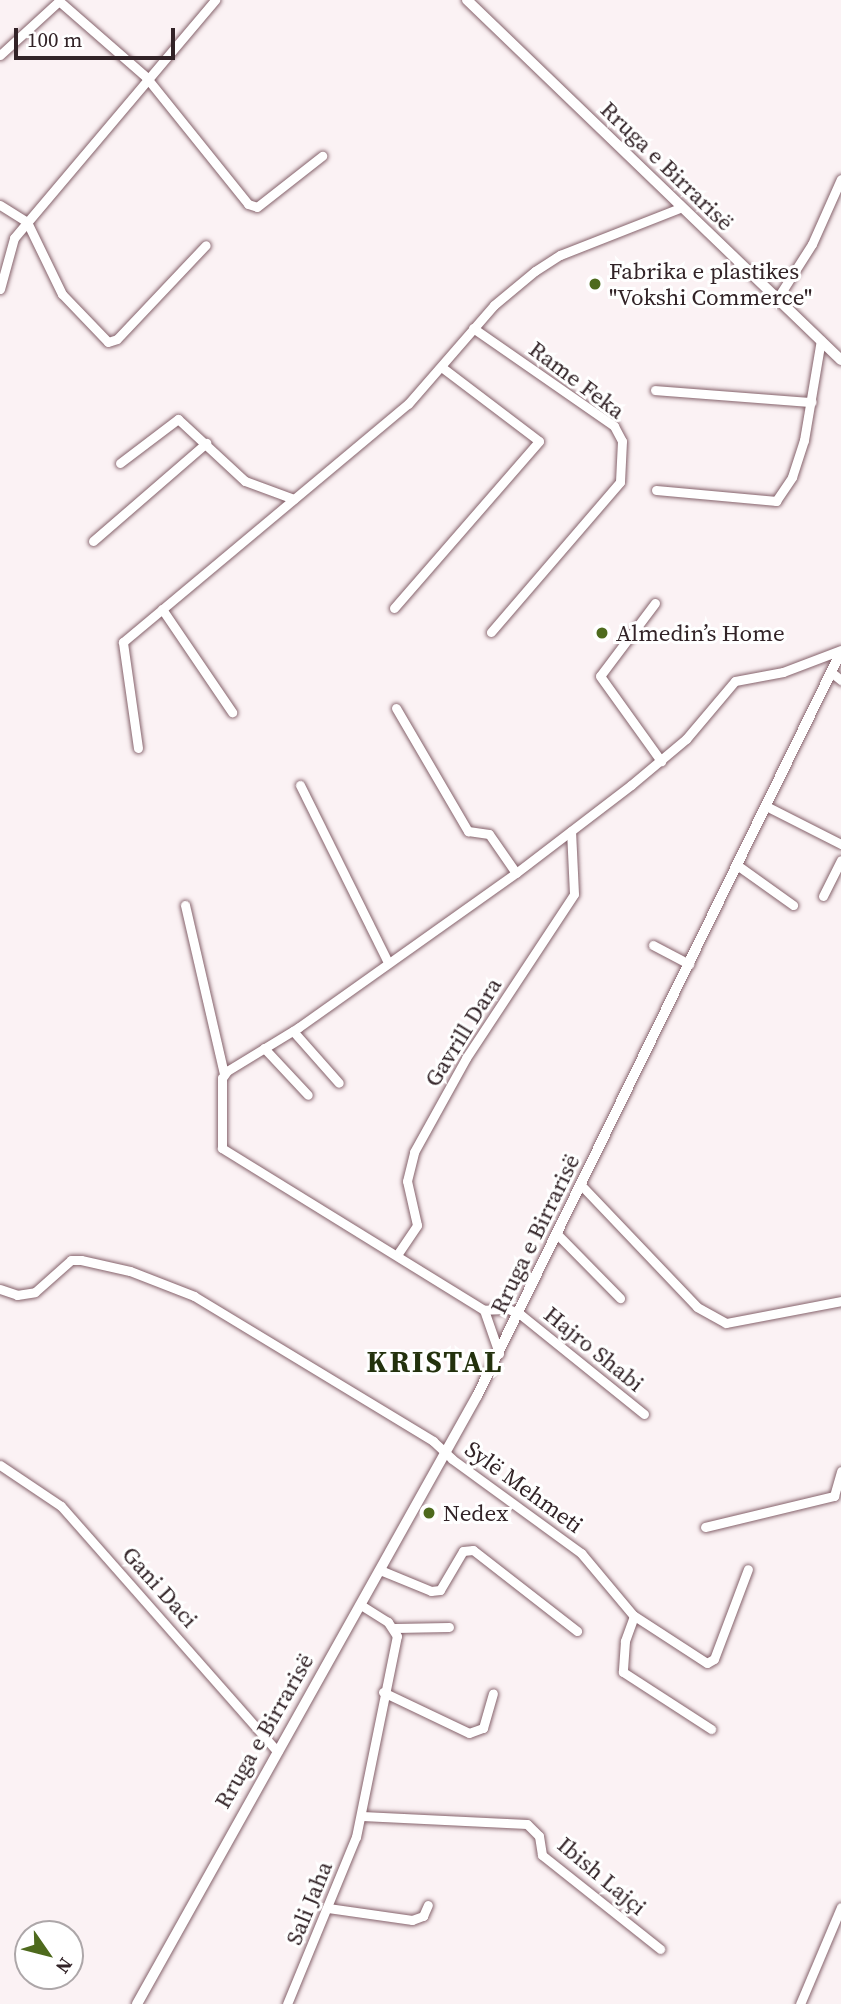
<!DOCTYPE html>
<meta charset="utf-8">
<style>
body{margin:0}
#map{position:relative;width:841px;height:2004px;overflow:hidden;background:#fbf2f4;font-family:"Source Serif 4",serif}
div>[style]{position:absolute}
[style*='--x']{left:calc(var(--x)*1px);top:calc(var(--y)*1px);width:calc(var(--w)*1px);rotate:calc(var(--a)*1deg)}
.roads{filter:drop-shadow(0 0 2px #85626b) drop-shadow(0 0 2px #85626b)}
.minor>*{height:9px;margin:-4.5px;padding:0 4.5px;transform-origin:4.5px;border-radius:4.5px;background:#fff}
.tertiary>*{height:10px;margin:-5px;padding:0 5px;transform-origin:5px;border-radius:5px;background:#fff}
.dots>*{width:19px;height:19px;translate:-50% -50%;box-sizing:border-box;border:4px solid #fff;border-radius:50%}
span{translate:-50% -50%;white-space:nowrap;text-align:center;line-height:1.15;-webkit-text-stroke:6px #fff;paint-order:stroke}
.street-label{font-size:23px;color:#322327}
.poi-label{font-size:23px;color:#322327}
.left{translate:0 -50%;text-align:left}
.district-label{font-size:30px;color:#23310d;font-weight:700;letter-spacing:2px}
.north{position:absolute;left:14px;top:1920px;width:70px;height:70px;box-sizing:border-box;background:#fff;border:2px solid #ada7a9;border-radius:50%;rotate:125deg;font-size:19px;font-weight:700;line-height:28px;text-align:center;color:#322327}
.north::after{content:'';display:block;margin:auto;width:24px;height:32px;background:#4e6a1d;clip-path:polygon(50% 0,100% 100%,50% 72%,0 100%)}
.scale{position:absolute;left:14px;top:28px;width:161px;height:32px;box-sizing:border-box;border:4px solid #322327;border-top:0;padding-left:9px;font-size:21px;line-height:24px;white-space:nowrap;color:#322327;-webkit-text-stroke:5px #fff;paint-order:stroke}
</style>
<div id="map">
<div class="roads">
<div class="minor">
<i style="--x:0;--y:55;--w:80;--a:-42.5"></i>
<i style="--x:59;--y:1;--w:116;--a:41.1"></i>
<i style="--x:146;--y:77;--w:163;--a:51.2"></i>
<i style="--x:248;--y:204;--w:9;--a:18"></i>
<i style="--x:257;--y:207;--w:83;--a:-38.1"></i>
<i style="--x:0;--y:205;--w:32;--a:32"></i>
<i style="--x:27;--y:222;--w:80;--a:64.1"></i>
<i style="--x:62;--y:294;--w:66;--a:46.2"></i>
<i style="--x:108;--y:342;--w:9;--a:-18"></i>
<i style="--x:117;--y:339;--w:129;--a:-46.6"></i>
<i style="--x:0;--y:289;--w:53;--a:-74.6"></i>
<i style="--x:14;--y:238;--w:312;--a:-49.8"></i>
<i style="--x:777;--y:299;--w:65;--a:-57.5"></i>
<i style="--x:812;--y:244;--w:71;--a:-66"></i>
<i style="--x:473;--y:328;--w:172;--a:34.8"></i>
<i style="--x:614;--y:426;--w:17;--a:62"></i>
<i style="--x:622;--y:441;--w:41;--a:92.8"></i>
<i style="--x:620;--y:482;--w:198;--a:130.7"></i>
<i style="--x:655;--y:390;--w:157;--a:4.4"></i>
<i style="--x:120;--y:463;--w:73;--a:-37.2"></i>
<i style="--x:178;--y:419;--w:91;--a:42.8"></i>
<i style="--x:245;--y:481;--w:52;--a:20.2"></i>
<i style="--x:656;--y:490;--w:121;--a:5.2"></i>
<i style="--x:776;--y:501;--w:29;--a:-56"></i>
<i style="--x:792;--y:477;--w:39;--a:-72"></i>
<i style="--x:804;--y:440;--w:101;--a:-80.4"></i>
<i style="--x:93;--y:541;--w:150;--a:-40.9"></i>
<i style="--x:655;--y:603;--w:91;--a:127"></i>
<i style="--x:600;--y:676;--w:105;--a:54.3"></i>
<i style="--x:394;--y:608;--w:221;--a:-49"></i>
<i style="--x:539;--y:441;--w:121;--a:-142.8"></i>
<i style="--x:162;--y:609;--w:125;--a:55.8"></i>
<i style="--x:831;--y:672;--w:13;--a:39"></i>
<i style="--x:396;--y:708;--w:143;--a:59.7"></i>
<i style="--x:468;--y:831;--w:21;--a:8"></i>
<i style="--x:489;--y:834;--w:47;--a:55.3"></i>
<i style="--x:138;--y:748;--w:107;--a:-98.1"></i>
<i style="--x:123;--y:642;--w:371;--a:-39.9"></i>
<i style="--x:408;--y:404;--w:131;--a:-49"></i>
<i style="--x:494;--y:305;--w:53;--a:-39.7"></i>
<i style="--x:535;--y:271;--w:30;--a:-33"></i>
<i style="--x:560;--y:255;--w:129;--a:-21.4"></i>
<i style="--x:300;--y:785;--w:198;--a:63.6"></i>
<i style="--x:766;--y:806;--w:84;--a:26.9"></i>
<i style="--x:737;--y:865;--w:69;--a:35.5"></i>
<i style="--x:823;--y:896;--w:40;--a:-63.4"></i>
<i style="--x:185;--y:905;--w:173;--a:77"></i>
<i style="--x:653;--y:945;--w:41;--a:27.8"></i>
<i style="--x:293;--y:1031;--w:69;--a:48.5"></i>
<i style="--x:264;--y:1048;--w:64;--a:46.9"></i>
<i style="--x:581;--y:1185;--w:168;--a:46.4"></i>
<i style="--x:697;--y:1307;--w:33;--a:29"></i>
<i style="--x:726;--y:1323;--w:117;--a:-10.8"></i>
<i style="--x:557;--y:1234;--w:90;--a:45.5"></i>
<i style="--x:397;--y:1255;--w:36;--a:-56"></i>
<i style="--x:417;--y:1225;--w:45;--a:-102.8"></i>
<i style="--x:407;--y:1181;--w:30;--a:-76"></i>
<i style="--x:414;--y:1152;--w:107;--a:-61"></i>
<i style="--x:466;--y:1058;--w:196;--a:-56.6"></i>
<i style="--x:574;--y:894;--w:63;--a:-92.7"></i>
<i style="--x:0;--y:1289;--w:18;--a:19"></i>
<i style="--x:17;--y:1295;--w:18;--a:-9"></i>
<i style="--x:35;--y:1292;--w:48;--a:-41.6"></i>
<i style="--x:71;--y:1260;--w:10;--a:0"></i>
<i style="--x:81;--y:1260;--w:50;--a:12.7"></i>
<i style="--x:130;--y:1271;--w:69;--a:21.3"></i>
<i style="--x:194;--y:1296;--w:280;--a:31.2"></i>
<i style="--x:433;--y:1441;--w:26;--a:43"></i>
<i style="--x:452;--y:1459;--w:160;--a:36.1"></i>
<i style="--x:581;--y:1553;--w:81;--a:50"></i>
<i style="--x:633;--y:1615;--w:88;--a:33"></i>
<i style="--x:707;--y:1663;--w:8;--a:-30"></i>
<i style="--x:714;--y:1659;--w:96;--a:-69.3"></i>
<i style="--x:484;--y:1310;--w:46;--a:70.8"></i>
<i style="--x:644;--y:1414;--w:159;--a:-141.1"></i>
<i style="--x:520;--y:1314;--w:13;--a:-157"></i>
<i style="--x:508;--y:1309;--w:24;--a:178"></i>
<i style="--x:484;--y:1310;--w:308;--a:-148.3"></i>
<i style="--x:222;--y:1148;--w:70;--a:-90"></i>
<i style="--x:222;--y:1078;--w:9;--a:-54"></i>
<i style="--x:227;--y:1071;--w:84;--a:-31.4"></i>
<i style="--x:299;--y:1027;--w:266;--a:-35.4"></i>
<i style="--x:516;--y:873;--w:145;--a:-37.4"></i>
<i style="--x:631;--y:785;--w:72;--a:-39.9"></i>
<i style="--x:686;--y:739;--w:76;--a:-49.8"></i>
<i style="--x:735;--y:681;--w:49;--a:-10.6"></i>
<i style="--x:783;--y:672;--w:62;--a:-20.8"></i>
<i style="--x:0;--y:1465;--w:73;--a:33.9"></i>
<i style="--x:61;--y:1506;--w:327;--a:48.6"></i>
<i style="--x:705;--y:1527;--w:133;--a:-13.5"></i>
<i style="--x:834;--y:1496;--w:26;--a:-74"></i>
<i style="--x:380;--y:1570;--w:55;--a:22.4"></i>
<i style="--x:431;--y:1591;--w:9;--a:-6"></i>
<i style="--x:440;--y:1590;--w:45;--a:-59.5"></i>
<i style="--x:463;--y:1551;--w:10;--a:-6"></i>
<i style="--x:473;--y:1550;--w:132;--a:37.9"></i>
<i style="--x:634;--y:1616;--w:27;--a:110"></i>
<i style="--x:625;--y:1641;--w:31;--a:94"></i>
<i style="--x:623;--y:1672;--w:105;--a:32.9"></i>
<i style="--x:395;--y:1628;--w:54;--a:-1.1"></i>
<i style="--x:383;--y:1692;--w:95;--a:25.5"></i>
<i style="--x:469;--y:1733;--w:15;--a:-20"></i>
<i style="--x:483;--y:1728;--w:36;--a:-74"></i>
<i style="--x:362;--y:1816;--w:165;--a:2.8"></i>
<i style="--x:527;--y:1824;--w:17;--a:45"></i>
<i style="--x:539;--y:1836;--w:19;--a:81"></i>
<i style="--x:542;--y:1855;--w:151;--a:38.5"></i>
<i style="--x:328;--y:1908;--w:85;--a:8.1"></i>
<i style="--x:412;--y:1920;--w:12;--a:-20"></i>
<i style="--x:423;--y:1916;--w:12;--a:-66"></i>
<i style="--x:287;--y:2004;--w:181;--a:-67.6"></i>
<i style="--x:356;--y:1837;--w:205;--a:-78.5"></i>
<i style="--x:397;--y:1636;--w:17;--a:-123"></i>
<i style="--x:388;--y:1622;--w:32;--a:-148"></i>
<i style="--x:800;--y:2004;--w:105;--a:-67.1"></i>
</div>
<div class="tertiary">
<i style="--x:467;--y:0;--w:519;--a:43.91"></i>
<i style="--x:137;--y:2004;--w:697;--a:-60.79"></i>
<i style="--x:477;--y:1396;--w:828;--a:-63.93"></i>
</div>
</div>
<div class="dots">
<i style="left:595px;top:284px;background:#4e6a1d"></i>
<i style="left:602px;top:633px;background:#4e6a1d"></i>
<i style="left:429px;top:1513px;background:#4e6a1d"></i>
</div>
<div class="street-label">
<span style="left:667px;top:166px;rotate:44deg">Rruga e Birrarisë</span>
<span style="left:577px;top:380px;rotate:37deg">Rame Feka</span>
<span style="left:463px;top:1032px;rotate:-58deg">Gavrill Dara</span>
<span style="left:535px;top:1234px;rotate:-64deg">Rruga e Birrarisë</span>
<span style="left:594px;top:1349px;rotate:39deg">Hajro Shabi</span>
<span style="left:524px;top:1487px;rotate:36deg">Sylë Mehmeti</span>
<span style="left:160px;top:1587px;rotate:48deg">Gani Daci</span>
<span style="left:264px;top:1731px;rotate:-60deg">Rruga e Birrarisë</span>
<span style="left:602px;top:1876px;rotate:40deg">Ibish Lajçi</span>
<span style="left:309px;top:1903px;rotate:-68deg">Sali Jaha</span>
</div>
<div class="poi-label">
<span class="left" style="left:609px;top:284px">Fabrika e plastikes<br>"Vokshi Commerce"</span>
<span class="left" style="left:616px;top:633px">Almedin’s Home</span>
<span class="left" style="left:443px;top:1513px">Nedex</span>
</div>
<div class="district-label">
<span style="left:435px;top:1362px">KRISTAL</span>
</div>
<div class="north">N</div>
<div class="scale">100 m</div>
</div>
